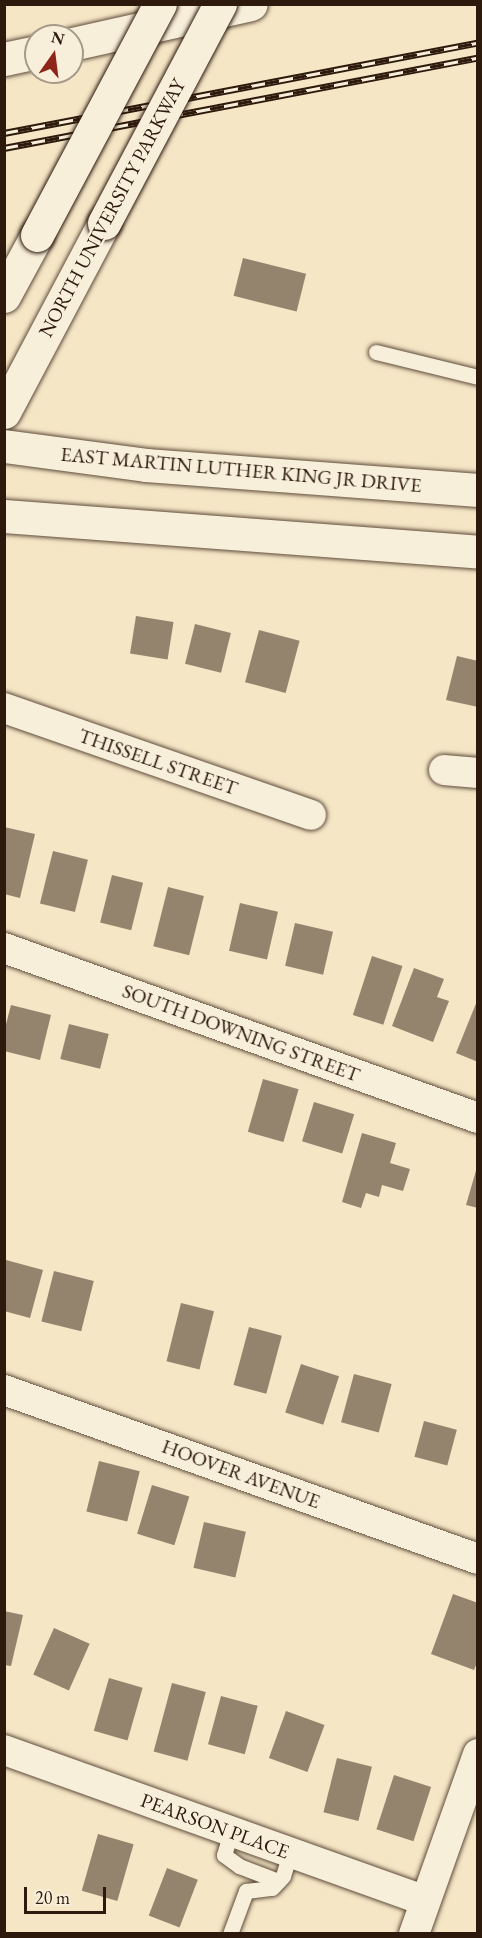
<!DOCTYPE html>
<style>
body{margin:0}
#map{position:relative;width:482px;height:1938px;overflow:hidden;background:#f5e6c6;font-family:"EB Garamond",serif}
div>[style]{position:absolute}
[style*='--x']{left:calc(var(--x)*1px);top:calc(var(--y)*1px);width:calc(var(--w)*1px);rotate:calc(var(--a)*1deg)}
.building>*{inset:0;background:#95846d;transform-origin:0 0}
.roads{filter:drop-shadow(0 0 2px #5f4d3b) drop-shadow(0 0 2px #5f4d3b)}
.lane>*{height:15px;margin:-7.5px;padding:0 7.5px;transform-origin:7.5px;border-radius:7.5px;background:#f8efda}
.street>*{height:30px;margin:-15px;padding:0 15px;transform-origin:15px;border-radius:15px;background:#f8efda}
.secondary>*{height:33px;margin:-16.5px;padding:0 16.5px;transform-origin:16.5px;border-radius:16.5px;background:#f8efda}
.rail>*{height:7px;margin-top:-3.5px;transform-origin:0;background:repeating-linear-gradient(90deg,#f8efda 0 14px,#2d1a0d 0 28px);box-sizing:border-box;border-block:2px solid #2d1a0d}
.bridges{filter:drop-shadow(0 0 2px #2d1a0d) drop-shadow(0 0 2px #2d1a0d)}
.secondary-bridge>*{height:33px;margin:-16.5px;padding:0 16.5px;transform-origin:16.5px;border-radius:16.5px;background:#f8efda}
span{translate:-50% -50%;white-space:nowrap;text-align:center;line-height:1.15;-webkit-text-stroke:4.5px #f8efda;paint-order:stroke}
.street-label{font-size:20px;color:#2d1a0d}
.frame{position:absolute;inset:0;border:6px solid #2d1a0d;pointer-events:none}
.north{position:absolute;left:24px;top:24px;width:60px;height:60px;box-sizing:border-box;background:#f8efda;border:2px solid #a79a88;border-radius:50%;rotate:14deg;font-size:16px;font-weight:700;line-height:24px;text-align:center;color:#2d1a0d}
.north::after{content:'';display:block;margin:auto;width:21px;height:27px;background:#8f2418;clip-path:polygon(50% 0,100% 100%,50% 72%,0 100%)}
.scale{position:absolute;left:24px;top:1887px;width:82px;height:27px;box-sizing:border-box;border:3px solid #2d1a0d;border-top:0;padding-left:8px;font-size:18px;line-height:21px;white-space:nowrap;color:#2d1a0d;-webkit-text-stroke:4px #f8efda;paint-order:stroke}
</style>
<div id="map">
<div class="building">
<i style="left:243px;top:258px;width:65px;height:39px;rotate:14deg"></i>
<i style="left:136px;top:616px;width:38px;height:38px;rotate:9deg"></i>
<i style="left:195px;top:624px;width:37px;height:41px;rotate:14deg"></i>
<i style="left:259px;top:630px;width:42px;height:54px;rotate:15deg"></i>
<i style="clip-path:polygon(457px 656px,478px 661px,478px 707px,446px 700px)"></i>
<i style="clip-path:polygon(4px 827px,35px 834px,20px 898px,4px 894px)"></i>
<i style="left:53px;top:851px;width:36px;height:54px;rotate:14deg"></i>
<i style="left:112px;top:875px;width:32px;height:49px;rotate:14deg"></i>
<i style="left:168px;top:887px;width:37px;height:61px;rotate:14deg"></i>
<i style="left:240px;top:903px;width:39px;height:49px;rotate:13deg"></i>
<i style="left:295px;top:923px;width:39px;height:44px;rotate:13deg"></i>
<i style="left:372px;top:956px;width:32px;height:62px;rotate:18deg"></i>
<i style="clip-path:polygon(414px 968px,444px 979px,437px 997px,449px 1001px,433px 1042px,392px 1026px)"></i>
<i style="clip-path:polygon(477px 1001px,478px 1001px,478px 1062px,456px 1053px)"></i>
<i style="clip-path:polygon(11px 1005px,51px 1015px,40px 1060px,4px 1051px,4px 1032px)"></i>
<i style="left:69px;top:1024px;width:41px;height:36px;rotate:14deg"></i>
<i style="left:263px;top:1079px;width:37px;height:55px;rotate:16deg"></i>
<i style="left:314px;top:1102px;width:42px;height:41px;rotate:17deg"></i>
<i style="clip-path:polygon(362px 1133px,396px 1143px,390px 1163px,410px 1169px,403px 1191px,382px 1185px,379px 1197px,366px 1193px,361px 1208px,342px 1202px)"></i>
<i style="clip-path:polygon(477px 1167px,478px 1167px,478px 1208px,466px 1205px)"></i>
<i style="clip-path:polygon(6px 1260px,43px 1270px,30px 1318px,4px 1311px)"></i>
<i style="left:54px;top:1271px;width:41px;height:52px;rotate:14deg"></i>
<i style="left:181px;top:1303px;width:34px;height:60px;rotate:14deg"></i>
<i style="left:249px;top:1327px;width:34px;height:60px;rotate:15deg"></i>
<i style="left:301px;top:1364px;width:40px;height:51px;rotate:18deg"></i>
<i style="left:354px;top:1374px;width:39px;height:50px;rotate:15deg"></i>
<i style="left:424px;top:1421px;width:34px;height:37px;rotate:15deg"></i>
<i style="left:99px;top:1461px;width:42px;height:52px;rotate:14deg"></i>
<i style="left:152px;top:1485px;width:39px;height:51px;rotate:17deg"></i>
<i style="left:204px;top:1522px;width:43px;height:47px;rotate:13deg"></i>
<i style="clip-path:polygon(453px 1594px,478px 1603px,478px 1660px,474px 1670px,431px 1654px)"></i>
<i style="clip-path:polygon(4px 1611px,23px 1615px,11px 1666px,4px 1665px)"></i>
<i style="left:54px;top:1628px;width:39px;height:51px;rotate:24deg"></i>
<i style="left:109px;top:1678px;width:35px;height:55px;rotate:16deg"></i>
<i style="left:172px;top:1683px;width:35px;height:71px;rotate:15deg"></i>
<i style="left:221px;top:1696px;width:38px;height:50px;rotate:15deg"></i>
<i style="left:286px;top:1711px;width:41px;height:50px;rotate:20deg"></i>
<i style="left:337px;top:1758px;width:36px;height:56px;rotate:14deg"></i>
<i style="left:394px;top:1775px;width:39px;height:57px;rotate:18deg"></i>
<i style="left:98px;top:1834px;width:37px;height:59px;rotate:16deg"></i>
<i style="left:167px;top:1868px;width:33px;height:51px;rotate:21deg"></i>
</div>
<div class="roads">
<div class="lane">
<i style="--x:376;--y:352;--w:105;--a:13.8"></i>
<i style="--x:231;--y:1832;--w:24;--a:107"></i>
<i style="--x:224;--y:1855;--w:19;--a:36"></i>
<i style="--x:239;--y:1866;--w:42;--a:21"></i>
<i style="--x:230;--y:1934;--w:46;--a:-69.6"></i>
<i style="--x:246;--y:1891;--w:26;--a:-7"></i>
<i style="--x:272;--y:1888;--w:16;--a:-47"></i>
<i style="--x:283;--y:1876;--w:24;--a:-73"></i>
</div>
<div class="street">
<i style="--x:4;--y:708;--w:325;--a:19.2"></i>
<i style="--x:444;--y:770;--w:34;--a:5"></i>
<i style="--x:4;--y:948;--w:504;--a:19.73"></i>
<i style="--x:4;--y:1390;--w:503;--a:19.62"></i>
<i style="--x:4;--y:1750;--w:447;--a:19.7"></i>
<i style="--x:414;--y:1934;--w:191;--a:-70.4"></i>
</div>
<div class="secondary">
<i style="--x:72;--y:44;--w:183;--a:-12.6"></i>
<i style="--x:4;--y:59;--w:33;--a:-12"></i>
<i style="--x:4;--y:296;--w:69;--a:-61.6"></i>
<i style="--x:4;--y:412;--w:214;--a:-62.1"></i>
<i style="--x:4;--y:446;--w:143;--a:7.6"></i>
<i style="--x:146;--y:465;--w:333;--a:4.3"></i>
<i style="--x:4;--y:516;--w:475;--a:4.3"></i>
</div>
</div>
<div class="rail">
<i style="--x:4;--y:133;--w:482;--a:-10.8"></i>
<i style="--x:4;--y:148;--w:482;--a:-10.8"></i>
</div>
<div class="bridges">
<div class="secondary-bridge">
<i style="--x:104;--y:223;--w:248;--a:-62.1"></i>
<i style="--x:37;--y:235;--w:262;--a:-62"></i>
</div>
</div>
<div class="street-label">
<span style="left:112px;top:208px;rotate:-62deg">NORTH UNIVERSITY PARKWAY</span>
<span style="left:241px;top:470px;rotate:5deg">EAST MARTIN LUTHER KING JR DRIVE</span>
<span style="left:158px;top:762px;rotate:19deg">THISSELL STREET</span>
<span style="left:241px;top:1033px;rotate:20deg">SOUTH DOWNING STREET</span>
<span style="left:241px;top:1474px;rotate:20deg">HOOVER AVENUE</span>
<span style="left:215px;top:1826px;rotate:20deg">PEARSON PLACE</span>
</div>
<div class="frame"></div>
<div class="north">N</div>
<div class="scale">20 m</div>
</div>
